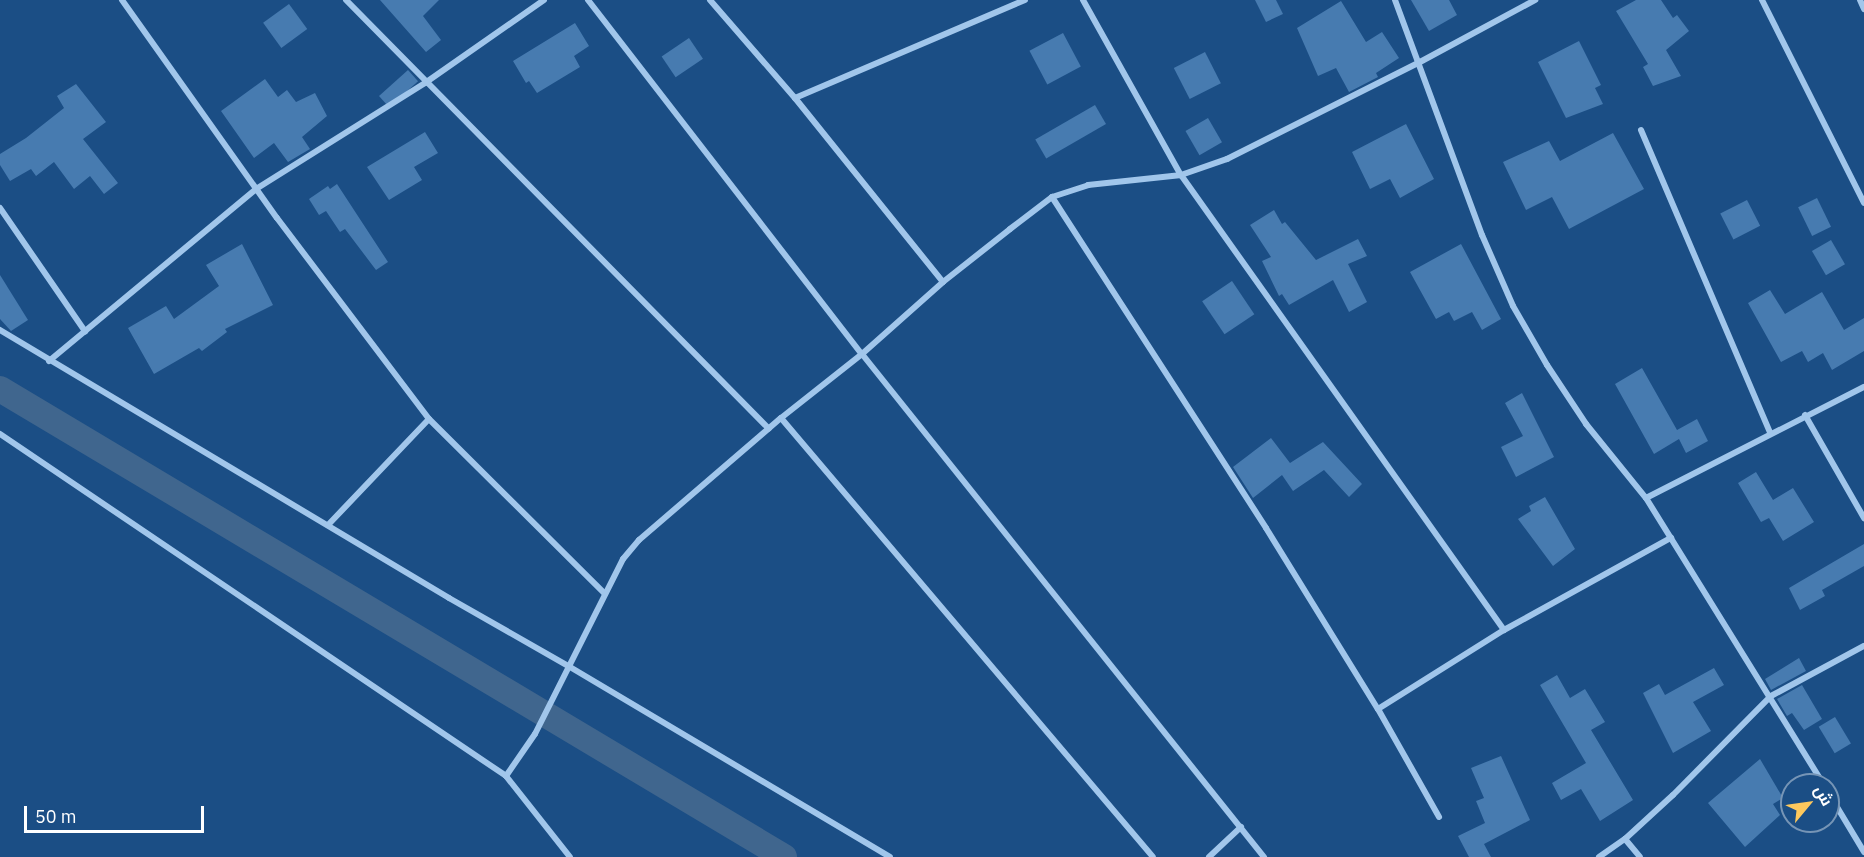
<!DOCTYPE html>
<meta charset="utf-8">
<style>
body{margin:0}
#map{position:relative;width:1864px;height:857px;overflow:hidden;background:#1b4e85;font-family:"IBM Plex Sans",Cairo,sans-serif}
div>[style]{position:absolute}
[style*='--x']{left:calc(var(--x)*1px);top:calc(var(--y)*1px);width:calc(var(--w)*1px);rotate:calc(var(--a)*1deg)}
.canal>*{height:26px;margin:-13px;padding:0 13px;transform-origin:13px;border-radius:13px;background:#40668e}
.building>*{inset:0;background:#477bb0;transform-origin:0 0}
.minor>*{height:6px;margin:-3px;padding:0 3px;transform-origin:3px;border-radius:3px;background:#a1c6eb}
span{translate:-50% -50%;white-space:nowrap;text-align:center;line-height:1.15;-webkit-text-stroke:4.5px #1b4e85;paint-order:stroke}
.north{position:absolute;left:1780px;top:773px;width:60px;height:60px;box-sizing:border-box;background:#1b4e85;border:2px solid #7695b6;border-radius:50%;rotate:61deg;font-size:16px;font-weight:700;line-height:24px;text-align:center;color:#fff}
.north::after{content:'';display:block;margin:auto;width:21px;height:27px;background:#fdc85d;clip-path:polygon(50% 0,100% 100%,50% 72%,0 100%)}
.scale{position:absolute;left:24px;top:806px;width:180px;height:27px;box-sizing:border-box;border:3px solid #fff;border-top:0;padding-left:8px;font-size:18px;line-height:21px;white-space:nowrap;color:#fff;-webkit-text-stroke:4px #1b4e85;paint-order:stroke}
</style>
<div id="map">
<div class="canal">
<i style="--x:0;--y:389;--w:913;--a:30.83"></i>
</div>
<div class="building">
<i style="clip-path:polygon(380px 0,439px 0,423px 16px,441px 40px,426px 52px)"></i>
<i style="clip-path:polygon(1255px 0,1276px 0,1283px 14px,1266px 22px)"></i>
<i style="clip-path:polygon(1411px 0,1449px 0,1457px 15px,1429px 31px)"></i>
<i style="clip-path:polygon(1636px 0,1661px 0,1673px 18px,1677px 15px,1689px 31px,1666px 50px,1681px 76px,1653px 86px,1643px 67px,1648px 64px,1616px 11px)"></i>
<i style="clip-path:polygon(1341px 1px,1366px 42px,1382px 32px,1399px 58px,1376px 73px,1378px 77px,1349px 92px,1336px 68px,1318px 76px,1297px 28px)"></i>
<i style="left:289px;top:4px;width:31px;height:32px;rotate:54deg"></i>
<i style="clip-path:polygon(575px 23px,589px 46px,574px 56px,580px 67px,537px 93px,529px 81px,526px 83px,513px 61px)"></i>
<i style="left:1063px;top:33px;width:38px;height:38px;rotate:62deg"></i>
<i style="left:689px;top:38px;width:25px;height:33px;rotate:56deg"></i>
<i style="clip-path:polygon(1579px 41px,1601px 85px,1595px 88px,1603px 104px,1566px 118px,1538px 62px)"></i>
<i style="left:1205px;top:52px;width:35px;height:35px;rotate:63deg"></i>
<i style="left:408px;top:70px;width:15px;height:39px;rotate:48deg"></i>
<i style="clip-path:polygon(265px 79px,278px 97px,287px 90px,296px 102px,315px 93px,327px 116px,302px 137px,310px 149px,288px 162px,274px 143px,254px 158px,221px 111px)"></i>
<i style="clip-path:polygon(76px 84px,106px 122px,83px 139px,118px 183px,104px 194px,90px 176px,74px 189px,54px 162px,36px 176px,31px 169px,10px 181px,0 165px,0 154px,26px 138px,64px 108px,57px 96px)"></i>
<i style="left:1095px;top:105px;width:22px;height:69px;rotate:60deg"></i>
<i style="left:1208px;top:118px;width:28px;height:26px;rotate:60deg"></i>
<i style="clip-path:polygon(1406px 124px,1434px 179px,1400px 198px,1390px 179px,1370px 189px,1352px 152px)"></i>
<i style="clip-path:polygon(425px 132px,438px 153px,414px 167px,422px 180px,389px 200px,367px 167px)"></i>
<i style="clip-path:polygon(1613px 133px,1644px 189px,1569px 229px,1552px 197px,1526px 210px,1503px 162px,1549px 141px,1560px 161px)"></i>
<i style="clip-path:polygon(337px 184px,388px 262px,376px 270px,345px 229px,340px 232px,326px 211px,319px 215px,309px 199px,328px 186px,330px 189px)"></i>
<i style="left:1817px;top:198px;width:32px;height:21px;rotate:64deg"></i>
<i style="left:1747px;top:200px;width:29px;height:30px;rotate:63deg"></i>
<i style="clip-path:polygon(1274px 210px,1282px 224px,1285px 222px,1316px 260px,1358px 239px,1367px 256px,1348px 264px,1367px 302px,1349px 312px,1333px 280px,1289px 305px,1282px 294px,1279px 296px,1262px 261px,1271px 257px,1250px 225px)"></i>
<i style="left:1831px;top:240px;width:28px;height:22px;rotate:60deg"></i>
<i style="clip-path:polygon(242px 244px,273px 305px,225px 329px,227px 332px,202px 351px,199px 348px,154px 374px,128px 328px,166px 306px,174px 319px,219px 286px,206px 265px)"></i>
<i style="clip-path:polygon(1461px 244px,1501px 319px,1482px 330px,1472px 312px,1454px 321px,1449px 312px,1436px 319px,1410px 272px)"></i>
<i style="clip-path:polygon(0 275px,28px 320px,11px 331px,0 319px)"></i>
<i style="left:1232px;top:281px;width:40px;height:36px;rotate:56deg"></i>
<i style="clip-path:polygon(1770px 290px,1785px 314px,1822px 292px,1844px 330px,1864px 318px,1864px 351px,1832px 370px,1823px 353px,1808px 362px,1802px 351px,1781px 362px,1748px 303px)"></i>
<i style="clip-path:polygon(1642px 368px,1677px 430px,1697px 419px,1708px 441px,1686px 453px,1679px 439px,1654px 454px,1615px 384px)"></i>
<i style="clip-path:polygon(1522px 393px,1554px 457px,1516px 477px,1501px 447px,1523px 436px,1505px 403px)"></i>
<i style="clip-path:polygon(1271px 438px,1290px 463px,1323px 442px,1362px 484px,1349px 497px,1324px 470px,1293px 491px,1282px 475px,1253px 498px,1233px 467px)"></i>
<i style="clip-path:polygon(1756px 472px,1773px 500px,1793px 488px,1814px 522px,1783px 541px,1769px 518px,1761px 522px,1738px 483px)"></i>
<i style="clip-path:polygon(1545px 497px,1575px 549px,1553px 566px,1518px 519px,1531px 511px,1529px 506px)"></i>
<i style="clip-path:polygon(1864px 544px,1864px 566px,1822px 590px,1825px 596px,1800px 610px,1789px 588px)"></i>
<i style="clip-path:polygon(1799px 658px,1806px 671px,1771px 690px,1765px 679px)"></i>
<i style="clip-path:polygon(1714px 668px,1724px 685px,1693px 702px,1711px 731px,1673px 753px,1643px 693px,1659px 684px,1665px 695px)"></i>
<i style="clip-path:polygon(1557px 675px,1570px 698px,1585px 689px,1605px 722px,1591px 730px,1633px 800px,1600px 821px,1581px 789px,1561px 800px,1552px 783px,1586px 763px,1540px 685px)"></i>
<i style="clip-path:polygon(1802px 685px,1822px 719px,1804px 730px,1792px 713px,1787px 716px,1777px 699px)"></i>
<i style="left:1835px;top:717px;width:31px;height:19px;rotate:59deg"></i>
<i style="clip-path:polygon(1501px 756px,1530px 820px,1484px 844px,1491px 857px,1469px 857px,1458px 836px,1485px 823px,1476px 801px,1484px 798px,1471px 768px)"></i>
<i style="clip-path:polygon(1760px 759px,1783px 798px,1773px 804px,1780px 815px,1745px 847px,1708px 803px)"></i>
</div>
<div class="minor">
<i style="--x:122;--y:0;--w:267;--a:54.6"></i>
<i style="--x:277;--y:218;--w:252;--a:52.9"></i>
<i style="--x:429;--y:419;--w:247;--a:44.8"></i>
<i style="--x:346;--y:0;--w:602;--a:45.4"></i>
<i style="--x:588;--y:0;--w:448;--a:52.3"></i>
<i style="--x:862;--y:354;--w:644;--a:51.37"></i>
<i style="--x:710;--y:0;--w:130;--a:49.1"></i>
<i style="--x:795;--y:98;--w:236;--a:51.2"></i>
<i style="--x:1083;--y:0;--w:201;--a:60.8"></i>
<i style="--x:1181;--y:175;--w:558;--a:54.63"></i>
<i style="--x:1395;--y:0;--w:251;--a:69.7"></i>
<i style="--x:1482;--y:235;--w:77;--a:66.4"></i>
<i style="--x:1513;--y:306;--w:68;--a:60"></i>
<i style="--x:1547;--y:365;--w:71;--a:56.5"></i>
<i style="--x:1586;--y:424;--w:95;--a:51"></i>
<i style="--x:1646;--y:498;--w:338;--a:58.2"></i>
<i style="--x:1762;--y:0;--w:227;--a:63.3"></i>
<i style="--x:1860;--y:0;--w:10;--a:66"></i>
<i style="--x:795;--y:98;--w:250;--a:-23.1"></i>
<i style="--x:1641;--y:130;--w:329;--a:66.9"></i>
<i style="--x:1052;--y:197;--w:394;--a:57.1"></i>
<i style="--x:1266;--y:528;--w:213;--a:58.3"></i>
<i style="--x:1378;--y:709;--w:124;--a:60.5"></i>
<i style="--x:0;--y:208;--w:150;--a:55.4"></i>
<i style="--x:0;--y:330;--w:523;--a:30.83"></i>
<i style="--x:449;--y:598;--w:139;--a:29.7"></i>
<i style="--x:570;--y:667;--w:372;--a:30.7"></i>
<i style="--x:49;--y:361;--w:269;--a:-39.7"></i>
<i style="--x:256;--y:189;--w:199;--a:-32.1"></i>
<i style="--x:425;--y:83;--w:145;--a:-34.9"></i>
<i style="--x:1805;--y:415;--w:119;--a:60.2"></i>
<i style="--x:781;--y:418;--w:575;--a:49.72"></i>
<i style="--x:0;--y:434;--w:611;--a:34.05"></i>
<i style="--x:506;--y:776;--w:51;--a:-55.4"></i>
<i style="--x:535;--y:734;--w:196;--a:-63.3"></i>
<i style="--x:623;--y:559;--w:25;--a:-50"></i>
<i style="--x:639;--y:540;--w:187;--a:-40.7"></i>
<i style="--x:781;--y:418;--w:103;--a:-38.3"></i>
<i style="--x:862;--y:354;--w:108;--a:-41.6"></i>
<i style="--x:943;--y:282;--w:85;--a:-38.3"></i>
<i style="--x:1010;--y:229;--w:53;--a:-37.3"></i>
<i style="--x:1052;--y:197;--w:38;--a:-18"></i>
<i style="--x:1088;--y:185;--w:94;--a:-6.1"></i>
<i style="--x:1181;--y:175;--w:49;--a:-19.2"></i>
<i style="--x:1227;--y:159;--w:216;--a:-26.7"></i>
<i style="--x:1420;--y:62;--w:131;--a:-28.3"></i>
<i style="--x:1646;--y:498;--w:245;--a:-27"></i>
<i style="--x:328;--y:525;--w:146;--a:-46.4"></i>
<i style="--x:1378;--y:709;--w:149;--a:-32.1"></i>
<i style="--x:1504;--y:630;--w:191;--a:-28.9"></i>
<i style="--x:506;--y:776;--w:103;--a:51.7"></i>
<i style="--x:1828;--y:792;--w:70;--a:59"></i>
<i style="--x:1625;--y:839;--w:23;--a:50"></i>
<i style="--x:1209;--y:857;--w:44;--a:-43.2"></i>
<i style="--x:1599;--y:857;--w:32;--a:-35"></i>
<i style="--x:1625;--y:839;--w:65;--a:-42.5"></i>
<i style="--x:1673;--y:795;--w:139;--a:-45.3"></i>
<i style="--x:1771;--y:696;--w:106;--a:-28.3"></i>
</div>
<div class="north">ش</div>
<div class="scale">50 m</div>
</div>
